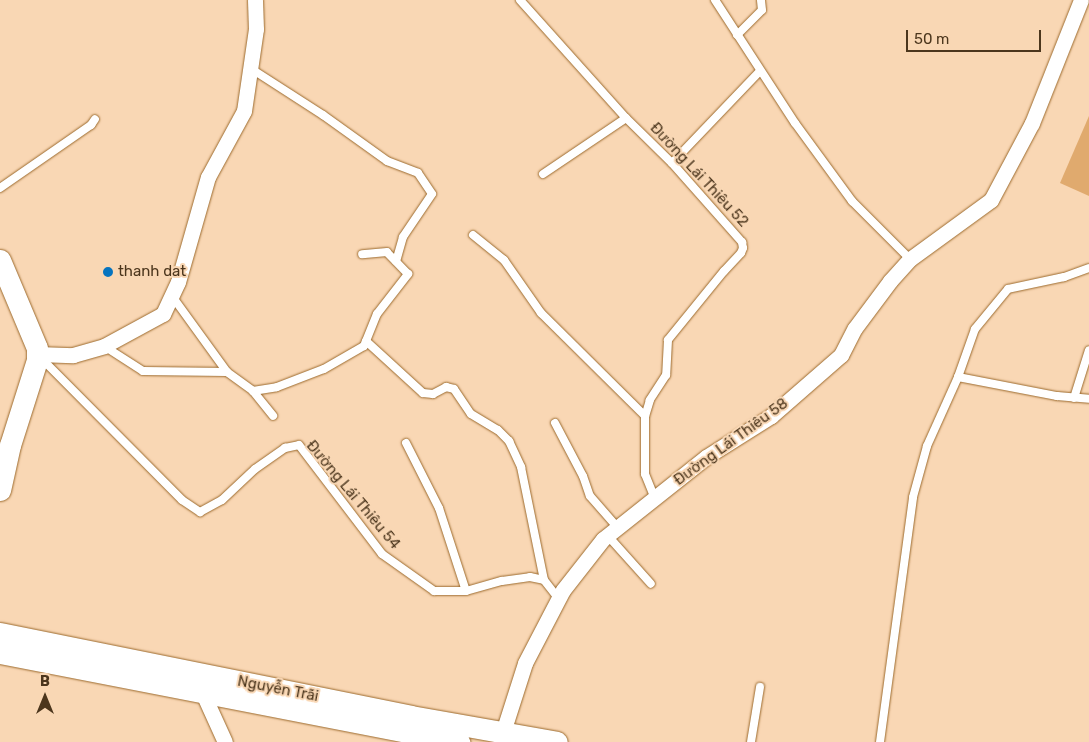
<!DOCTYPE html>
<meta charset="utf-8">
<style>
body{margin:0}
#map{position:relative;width:1089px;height:742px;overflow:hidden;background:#f9d7b4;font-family:Rubik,sans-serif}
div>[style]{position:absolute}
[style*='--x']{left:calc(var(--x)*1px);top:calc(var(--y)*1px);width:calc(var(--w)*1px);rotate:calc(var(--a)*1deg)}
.building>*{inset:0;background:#e0aa6e}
.roads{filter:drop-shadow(0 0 1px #9c6a2d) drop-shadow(0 0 1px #9c6a2d)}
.lane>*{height:8px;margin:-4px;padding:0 4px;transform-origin:4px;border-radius:4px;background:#fff}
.street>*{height:15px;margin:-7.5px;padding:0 7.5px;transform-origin:7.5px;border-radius:7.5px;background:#fff}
.secondary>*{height:21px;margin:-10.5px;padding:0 10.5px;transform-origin:10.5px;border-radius:10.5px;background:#fff}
.dots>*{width:14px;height:14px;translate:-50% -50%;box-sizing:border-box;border:2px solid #f9d7b4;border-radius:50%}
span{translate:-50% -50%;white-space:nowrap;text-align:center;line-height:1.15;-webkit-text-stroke:4px #f9d7b4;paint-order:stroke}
.street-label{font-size:15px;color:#4c361d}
.poi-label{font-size:15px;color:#4c361d}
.left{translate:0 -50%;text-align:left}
.north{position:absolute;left:20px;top:672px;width:50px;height:50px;-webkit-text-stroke:4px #f9d7b4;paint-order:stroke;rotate:0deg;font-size:14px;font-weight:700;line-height:20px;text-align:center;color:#4c361d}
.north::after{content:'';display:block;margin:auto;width:18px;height:22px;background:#4c361d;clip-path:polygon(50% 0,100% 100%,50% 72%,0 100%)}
.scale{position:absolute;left:906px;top:30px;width:135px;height:22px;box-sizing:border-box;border:2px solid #4c361d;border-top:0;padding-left:6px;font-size:15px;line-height:18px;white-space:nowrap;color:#4c361d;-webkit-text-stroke:4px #f9d7b4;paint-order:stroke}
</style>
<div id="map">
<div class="building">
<i style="clip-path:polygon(1089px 116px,1089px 196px,1060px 183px)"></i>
</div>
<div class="roads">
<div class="lane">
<i style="--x:520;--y:0;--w:159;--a:48.1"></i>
<i style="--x:626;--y:118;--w:64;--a:44.4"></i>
<i style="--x:672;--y:163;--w:106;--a:48.5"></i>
<i style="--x:742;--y:242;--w:6;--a:81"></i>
<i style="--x:743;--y:248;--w:5;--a:112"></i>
<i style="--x:741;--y:253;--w:25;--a:133"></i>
<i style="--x:724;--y:271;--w:89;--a:129.1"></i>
<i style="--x:668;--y:340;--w:35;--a:93"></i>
<i style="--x:666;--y:375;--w:30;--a:123"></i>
<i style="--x:650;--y:400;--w:17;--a:107"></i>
<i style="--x:645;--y:416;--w:58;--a:90"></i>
<i style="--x:645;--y:474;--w:27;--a:68"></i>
<i style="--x:715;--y:0;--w:147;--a:57"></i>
<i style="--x:795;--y:123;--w:97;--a:53.8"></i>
<i style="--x:852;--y:201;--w:82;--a:45"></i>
<i style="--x:737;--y:35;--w:35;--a:-45"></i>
<i style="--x:762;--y:10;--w:10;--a:-96"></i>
<i style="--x:250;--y:68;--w:87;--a:32.8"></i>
<i style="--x:323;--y:115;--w:79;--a:35.7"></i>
<i style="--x:387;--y:161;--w:33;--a:21"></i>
<i style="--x:418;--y:173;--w:25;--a:56"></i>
<i style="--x:432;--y:194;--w:52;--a:124"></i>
<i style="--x:403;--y:237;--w:25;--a:106"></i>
<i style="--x:672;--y:163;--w:127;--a:-46.3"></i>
<i style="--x:543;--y:174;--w:100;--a:-34"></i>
<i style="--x:0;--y:188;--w:111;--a:-34.7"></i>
<i style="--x:91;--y:125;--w:7;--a:-56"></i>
<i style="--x:473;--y:235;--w:40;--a:39"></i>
<i style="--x:504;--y:260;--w:65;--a:55.1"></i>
<i style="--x:541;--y:313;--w:146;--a:44.7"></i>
<i style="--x:1089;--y:268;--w:27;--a:160"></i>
<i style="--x:1064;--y:277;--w:57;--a:167.9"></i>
<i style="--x:1008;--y:289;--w:52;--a:129.5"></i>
<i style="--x:975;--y:329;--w:51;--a:109.5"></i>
<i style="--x:958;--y:377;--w:101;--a:10.9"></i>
<i style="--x:1057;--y:396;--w:32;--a:5"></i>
<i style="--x:172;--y:296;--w:94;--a:54.1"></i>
<i style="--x:366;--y:341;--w:77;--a:42.4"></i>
<i style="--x:423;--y:393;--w:10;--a:6"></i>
<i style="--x:433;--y:394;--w:15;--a:-28"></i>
<i style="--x:446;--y:387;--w:8;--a:14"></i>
<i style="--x:454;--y:389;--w:30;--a:56"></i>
<i style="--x:471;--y:414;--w:31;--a:31"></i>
<i style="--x:498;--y:430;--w:16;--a:45"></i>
<i style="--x:509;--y:441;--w:29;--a:65"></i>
<i style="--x:521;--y:467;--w:115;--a:78.5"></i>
<i style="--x:544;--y:580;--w:24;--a:52"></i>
<i style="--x:104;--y:346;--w:46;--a:32.7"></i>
<i style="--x:143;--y:371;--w:84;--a:0.7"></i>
<i style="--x:227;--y:372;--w:32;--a:36"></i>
<i style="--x:253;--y:391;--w:24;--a:-9"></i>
<i style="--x:277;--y:387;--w:50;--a:-21"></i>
<i style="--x:324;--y:369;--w:46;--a:-29.9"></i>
<i style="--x:364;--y:346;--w:35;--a:-68"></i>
<i style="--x:377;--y:314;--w:51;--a:-52.2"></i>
<i style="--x:408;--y:274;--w:30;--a:-134"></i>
<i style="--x:387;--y:252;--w:25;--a:175"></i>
<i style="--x:41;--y:358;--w:200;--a:45.2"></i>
<i style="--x:182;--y:500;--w:22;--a:34"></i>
<i style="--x:200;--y:512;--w:25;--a:-29"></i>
<i style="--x:222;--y:500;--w:45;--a:-43.2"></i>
<i style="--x:255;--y:469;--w:37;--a:-35"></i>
<i style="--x:285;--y:448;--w:14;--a:-12"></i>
<i style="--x:299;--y:445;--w:137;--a:52.7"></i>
<i style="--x:382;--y:554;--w:64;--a:35.4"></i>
<i style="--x:434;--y:591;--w:32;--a:0"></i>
<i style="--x:466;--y:591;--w:37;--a:-16"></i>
<i style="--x:502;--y:581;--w:28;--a:-8"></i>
<i style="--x:530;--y:577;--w:14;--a:12"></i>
<i style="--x:253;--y:391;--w:32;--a:51"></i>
<i style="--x:1074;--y:398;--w:50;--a:-72.6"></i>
<i style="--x:555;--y:423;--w:60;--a:62.2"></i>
<i style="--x:583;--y:476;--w:21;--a:71"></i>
<i style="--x:590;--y:496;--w:43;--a:48.8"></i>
<i style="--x:406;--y:443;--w:73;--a:63.1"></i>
<i style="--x:439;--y:508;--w:87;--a:72"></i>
<i style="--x:608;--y:536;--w:64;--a:48.1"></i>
<i style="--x:751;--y:742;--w:56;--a:-80.7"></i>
<i style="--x:880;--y:742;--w:247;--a:-82.3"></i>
<i style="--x:913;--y:497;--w:53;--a:-74.6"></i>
<i style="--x:927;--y:446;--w:76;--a:-65.8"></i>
</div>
<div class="street">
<i style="--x:37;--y:354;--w:36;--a:2"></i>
<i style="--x:73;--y:355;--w:32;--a:-16"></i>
<i style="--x:104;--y:346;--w:67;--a:-28.5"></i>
<i style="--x:163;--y:314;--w:35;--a:-65"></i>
<i style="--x:178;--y:282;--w:109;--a:-74.1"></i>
<i style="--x:208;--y:177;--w:75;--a:-61.4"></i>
<i style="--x:244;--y:111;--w:83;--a:-81.7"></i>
<i style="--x:256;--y:29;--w:29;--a:-92"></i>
<i style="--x:200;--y:687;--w:60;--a:65.6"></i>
<i style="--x:503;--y:732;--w:72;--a:-72.3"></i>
<i style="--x:525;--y:663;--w:82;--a:-62.5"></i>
<i style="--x:563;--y:590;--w:65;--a:-51.9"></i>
<i style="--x:603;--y:539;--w:132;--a:-38.5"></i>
<i style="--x:706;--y:457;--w:77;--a:-32.2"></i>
<i style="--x:771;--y:416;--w:93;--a:-41.1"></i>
<i style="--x:841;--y:355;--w:30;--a:-63"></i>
<i style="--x:855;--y:328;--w:59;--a:-53.3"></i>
<i style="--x:890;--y:281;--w:30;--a:-48"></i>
<i style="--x:910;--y:259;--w:100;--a:-36.1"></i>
<i style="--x:991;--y:200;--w:87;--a:-62"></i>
<i style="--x:1032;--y:123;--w:132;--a:-68.3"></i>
</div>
<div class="secondary">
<i style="--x:0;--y:260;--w:95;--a:67.2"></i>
<i style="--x:37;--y:348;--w:12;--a:90"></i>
<i style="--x:37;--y:360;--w:89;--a:107.6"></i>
<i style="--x:10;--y:445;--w:46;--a:102.5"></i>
<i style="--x:0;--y:633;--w:419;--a:11.4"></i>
<i style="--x:411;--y:716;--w:148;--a:10.1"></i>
<i style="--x:0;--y:653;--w:468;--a:11"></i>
</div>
</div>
<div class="dots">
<i style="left:108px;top:272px;background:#0674bf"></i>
</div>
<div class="street-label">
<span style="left:699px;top:175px;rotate:47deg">Đường Lái Thiêu 52</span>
<span style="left:731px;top:442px;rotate:-36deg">Đường Lái Thiêu 58</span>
<span style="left:353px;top:495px;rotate:50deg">Đường Lái Thiêu 54</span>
<span style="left:278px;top:689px;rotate:11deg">Nguyễn Trãi</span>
</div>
<div class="poi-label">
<span class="left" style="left:118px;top:272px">thanh dat</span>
</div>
<div class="north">B</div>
<div class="scale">50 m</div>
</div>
